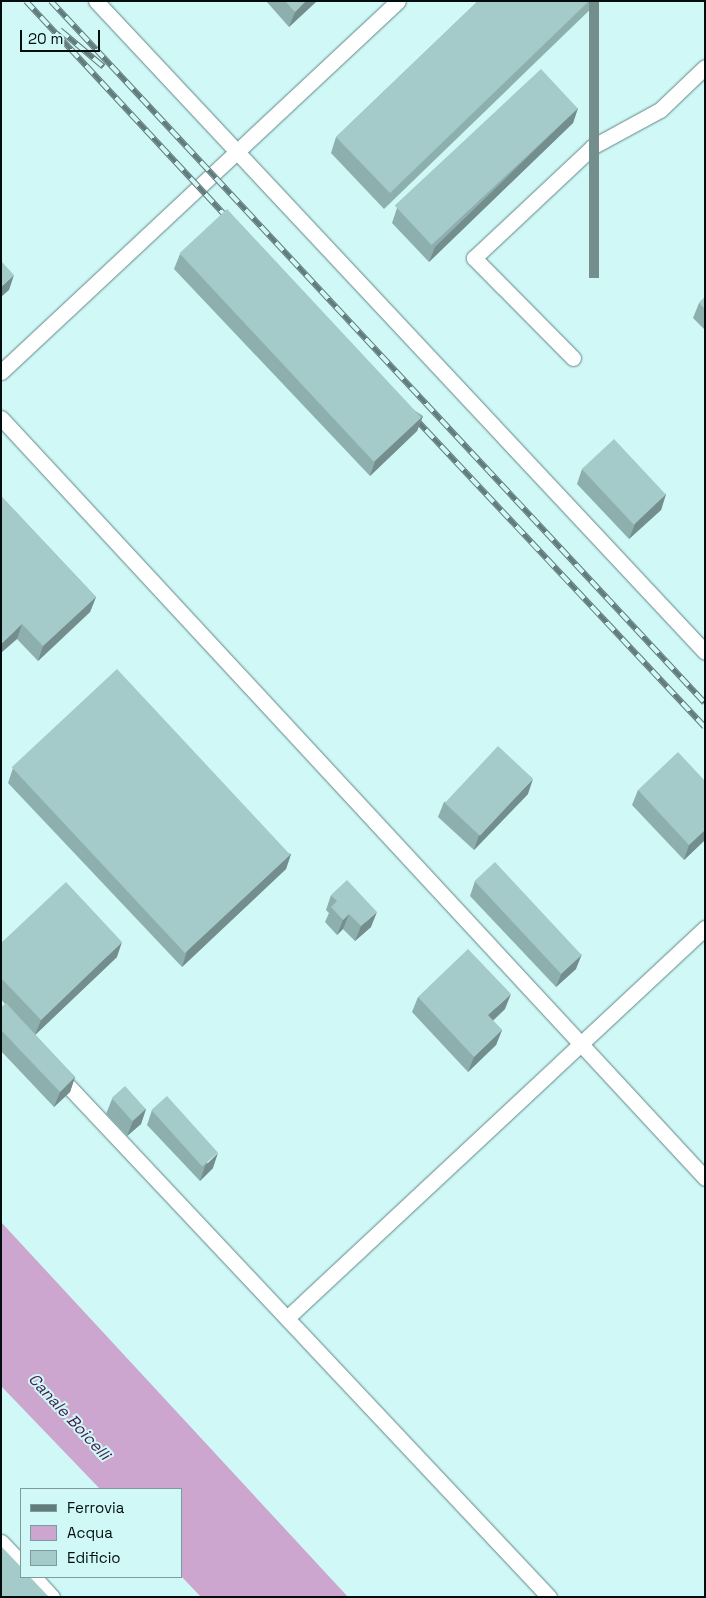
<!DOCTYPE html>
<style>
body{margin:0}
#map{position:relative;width:706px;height:1598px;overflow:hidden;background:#d0f8f7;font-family:"Space Grotesk",sans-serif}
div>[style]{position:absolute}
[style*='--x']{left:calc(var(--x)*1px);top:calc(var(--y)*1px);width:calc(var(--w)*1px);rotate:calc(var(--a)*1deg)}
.water>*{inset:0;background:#cca6ce}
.roads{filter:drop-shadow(0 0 1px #618685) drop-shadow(0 0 1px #618685)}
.lane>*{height:15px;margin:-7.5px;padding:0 7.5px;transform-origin:7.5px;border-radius:7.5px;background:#fff}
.rail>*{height:5.5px;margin-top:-2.75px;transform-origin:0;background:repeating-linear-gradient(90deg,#d0f8f7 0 11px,#627b7b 0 22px);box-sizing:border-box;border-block:1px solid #627b7b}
.wall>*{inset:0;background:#8dafad}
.shaded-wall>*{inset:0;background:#738e8d;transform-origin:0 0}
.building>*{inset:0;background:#a4cbc9;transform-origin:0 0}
span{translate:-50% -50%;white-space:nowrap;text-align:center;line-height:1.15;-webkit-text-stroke:4px #d0f8f7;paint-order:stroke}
.water-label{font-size:16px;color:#491b4d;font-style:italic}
.frame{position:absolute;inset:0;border:2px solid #020e0e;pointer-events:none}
.legend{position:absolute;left:20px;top:1488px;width:162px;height:90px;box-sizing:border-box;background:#d0f8f7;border:1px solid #7e9a9a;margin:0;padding:6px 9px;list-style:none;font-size:15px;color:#020e0e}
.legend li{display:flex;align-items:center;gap:10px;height:25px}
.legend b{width:25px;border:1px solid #7e9a9a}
.scale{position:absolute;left:20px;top:30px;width:80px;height:22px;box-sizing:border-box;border:2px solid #020e0e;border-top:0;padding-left:6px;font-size:15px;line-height:18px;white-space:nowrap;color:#020e0e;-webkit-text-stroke:4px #d0f8f7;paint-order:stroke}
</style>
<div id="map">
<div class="water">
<i style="clip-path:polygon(1px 1222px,348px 1597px,201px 1597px,181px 1576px,181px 1489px,100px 1489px,1px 1386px)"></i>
</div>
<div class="roads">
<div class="lane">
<i style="--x:96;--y:1;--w:891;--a:46.91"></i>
<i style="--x:573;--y:358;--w:141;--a:-134.7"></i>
<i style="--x:474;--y:258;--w:162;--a:-43.2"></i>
<i style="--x:592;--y:147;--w:77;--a:-28.6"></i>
<i style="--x:660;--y:110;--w:62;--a:-43.7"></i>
<i style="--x:1;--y:372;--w:543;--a:-43.06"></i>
<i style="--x:1;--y:418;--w:1036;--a:47.19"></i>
<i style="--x:57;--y:1074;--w:718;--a:46.75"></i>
<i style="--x:287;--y:1318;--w:572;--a:-43.02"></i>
<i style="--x:1;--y:1542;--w:29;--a:46"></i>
<i style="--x:34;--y:1577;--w:27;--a:48"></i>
</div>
</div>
<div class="rail">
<i style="--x:26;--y:1;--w:303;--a:47.1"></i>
<i style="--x:51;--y:1;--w:959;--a:47.03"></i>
<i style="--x:60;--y:30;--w:57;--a:40.1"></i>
<i style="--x:411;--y:414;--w:429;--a:46.8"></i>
</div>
<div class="wall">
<i style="clip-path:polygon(266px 1px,317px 1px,289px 27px)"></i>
<i style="clip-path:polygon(478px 1px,599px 1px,384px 209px,331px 153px,336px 137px)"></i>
<i style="clip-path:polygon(578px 108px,573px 123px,429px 262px,392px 223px,397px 208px)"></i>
<i style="clip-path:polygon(180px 254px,423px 416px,417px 431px,370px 476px,174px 269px)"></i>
<i style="clip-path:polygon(705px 297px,705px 330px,693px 318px,699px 303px)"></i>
<i style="clip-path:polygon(582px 469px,666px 494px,661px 510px,629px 539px,577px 484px)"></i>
<i style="clip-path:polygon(1px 496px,96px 597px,90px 612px,38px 661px,17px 639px)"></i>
<i style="clip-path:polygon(13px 768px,291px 854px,286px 869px,182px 967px,8px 783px)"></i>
<i style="clip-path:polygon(705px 781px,705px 840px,684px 860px,632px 805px,638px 790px)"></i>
<i style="clip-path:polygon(528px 794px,474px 850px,438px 817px,444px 802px)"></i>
<i style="clip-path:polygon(475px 881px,576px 969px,556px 987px,470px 896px)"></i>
<i style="clip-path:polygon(331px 895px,371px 927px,355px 941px,343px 929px,337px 935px,325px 922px,329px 913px,326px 910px)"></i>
<i style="clip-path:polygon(1px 943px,117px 957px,35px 1035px,75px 1077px,70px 1092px,54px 1107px,1px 1051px,1px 1008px,5px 1004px,1px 999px)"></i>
<i style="clip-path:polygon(418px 997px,505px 1009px,493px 1021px,502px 1030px,496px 1045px,468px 1072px,412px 1012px)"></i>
<i style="clip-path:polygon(112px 1099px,146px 1109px,141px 1124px,127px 1136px,106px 1114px)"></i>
<i style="clip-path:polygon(152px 1110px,213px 1168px,200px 1181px,147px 1125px)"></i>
</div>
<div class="shaded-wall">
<i style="clip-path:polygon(306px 1px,317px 1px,289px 27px,295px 12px)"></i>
<i style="left:589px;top:1px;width:10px;height:277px"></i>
<i style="clip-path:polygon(578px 108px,573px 123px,429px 262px,435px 247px)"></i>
<i style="clip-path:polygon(14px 275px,9px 290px,1px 297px,1px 287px)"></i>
<i style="clip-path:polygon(423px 416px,417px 431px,370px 476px,375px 461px)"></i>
<i style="clip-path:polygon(666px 494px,661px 510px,629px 539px,635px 524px)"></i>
<i style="clip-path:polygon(96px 597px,90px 612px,38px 661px,43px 646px)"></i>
<i style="clip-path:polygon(22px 624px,17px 639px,1px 653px,1px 644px)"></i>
<i style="clip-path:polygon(533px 779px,528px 794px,474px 850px,479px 835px)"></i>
<i style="clip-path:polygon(705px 830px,705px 840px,684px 860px,689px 845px)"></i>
<i style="clip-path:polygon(291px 854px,286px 869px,182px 967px,187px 951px)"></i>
<i style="clip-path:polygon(377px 912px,371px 927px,355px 941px,361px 926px)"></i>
<i style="clip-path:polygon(349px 914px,343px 929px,337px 935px,343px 920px)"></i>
<i style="clip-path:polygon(122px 942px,117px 957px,35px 1035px,41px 1020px)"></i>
<i style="clip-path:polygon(582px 954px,576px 969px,556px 987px,562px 972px)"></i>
<i style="clip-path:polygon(511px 994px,505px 1009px,482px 1030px,488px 1015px)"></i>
<i style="clip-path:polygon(502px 1030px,496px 1045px,468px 1072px,474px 1057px)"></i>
<i style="clip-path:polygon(75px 1077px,70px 1092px,54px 1107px,60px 1092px)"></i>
<i style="clip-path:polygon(146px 1109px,141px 1124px,127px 1136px,133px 1121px)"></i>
<i style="clip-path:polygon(218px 1153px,213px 1168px,200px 1181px,205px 1166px)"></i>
</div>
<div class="building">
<i style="clip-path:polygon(285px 1px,306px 1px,295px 12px)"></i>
<i style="clip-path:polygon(478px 1px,589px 1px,390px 193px,336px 137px)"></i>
<i style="left:541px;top:69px;width:54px;height:200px;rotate:47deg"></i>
<i style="left:227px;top:209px;width:285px;height:65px;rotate:47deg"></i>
<i style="clip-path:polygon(1px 261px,14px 275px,1px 287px)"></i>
<i style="clip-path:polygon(705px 297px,705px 309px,699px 303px)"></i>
<i style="left:614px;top:439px;width:76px;height:44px;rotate:47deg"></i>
<i style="clip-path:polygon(1px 496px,96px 597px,43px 646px,22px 624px,1px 644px)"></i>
<i style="left:117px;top:669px;width:254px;height:144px;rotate:47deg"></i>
<i style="left:498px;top:746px;width:48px;height:78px;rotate:43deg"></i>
<i style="clip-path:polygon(678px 752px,705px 781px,705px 830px,689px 845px,638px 790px)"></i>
<i style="left:495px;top:862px;width:127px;height:28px;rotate:47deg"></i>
<i style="clip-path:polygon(347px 880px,377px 912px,361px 926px,349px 914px,343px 920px,331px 907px,337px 901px,331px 895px)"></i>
<i style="clip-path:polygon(66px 882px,122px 942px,41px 1020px,1px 978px,1px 943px)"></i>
<i style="clip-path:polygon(468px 949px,511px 994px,488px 1015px,502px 1030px,474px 1057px,418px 997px)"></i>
<i style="clip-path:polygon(6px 1003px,75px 1077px,60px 1092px,1px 1030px,1px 1008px)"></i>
<i style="left:125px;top:1086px;width:31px;height:18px;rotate:48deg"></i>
<i style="left:167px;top:1096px;width:76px;height:21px;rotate:48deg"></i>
<i style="clip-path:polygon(1px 1546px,21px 1567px,21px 1577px,30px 1577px,49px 1597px,1px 1597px)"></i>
</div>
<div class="water-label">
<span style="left:69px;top:1417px;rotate:47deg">Canale Boicelli</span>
</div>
<div class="frame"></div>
<ul class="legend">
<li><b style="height:6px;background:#627b7b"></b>Ferrovia</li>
<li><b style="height:14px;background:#cca6ce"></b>Acqua</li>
<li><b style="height:14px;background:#a4cbc9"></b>Edificio</li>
</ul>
<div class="scale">20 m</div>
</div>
